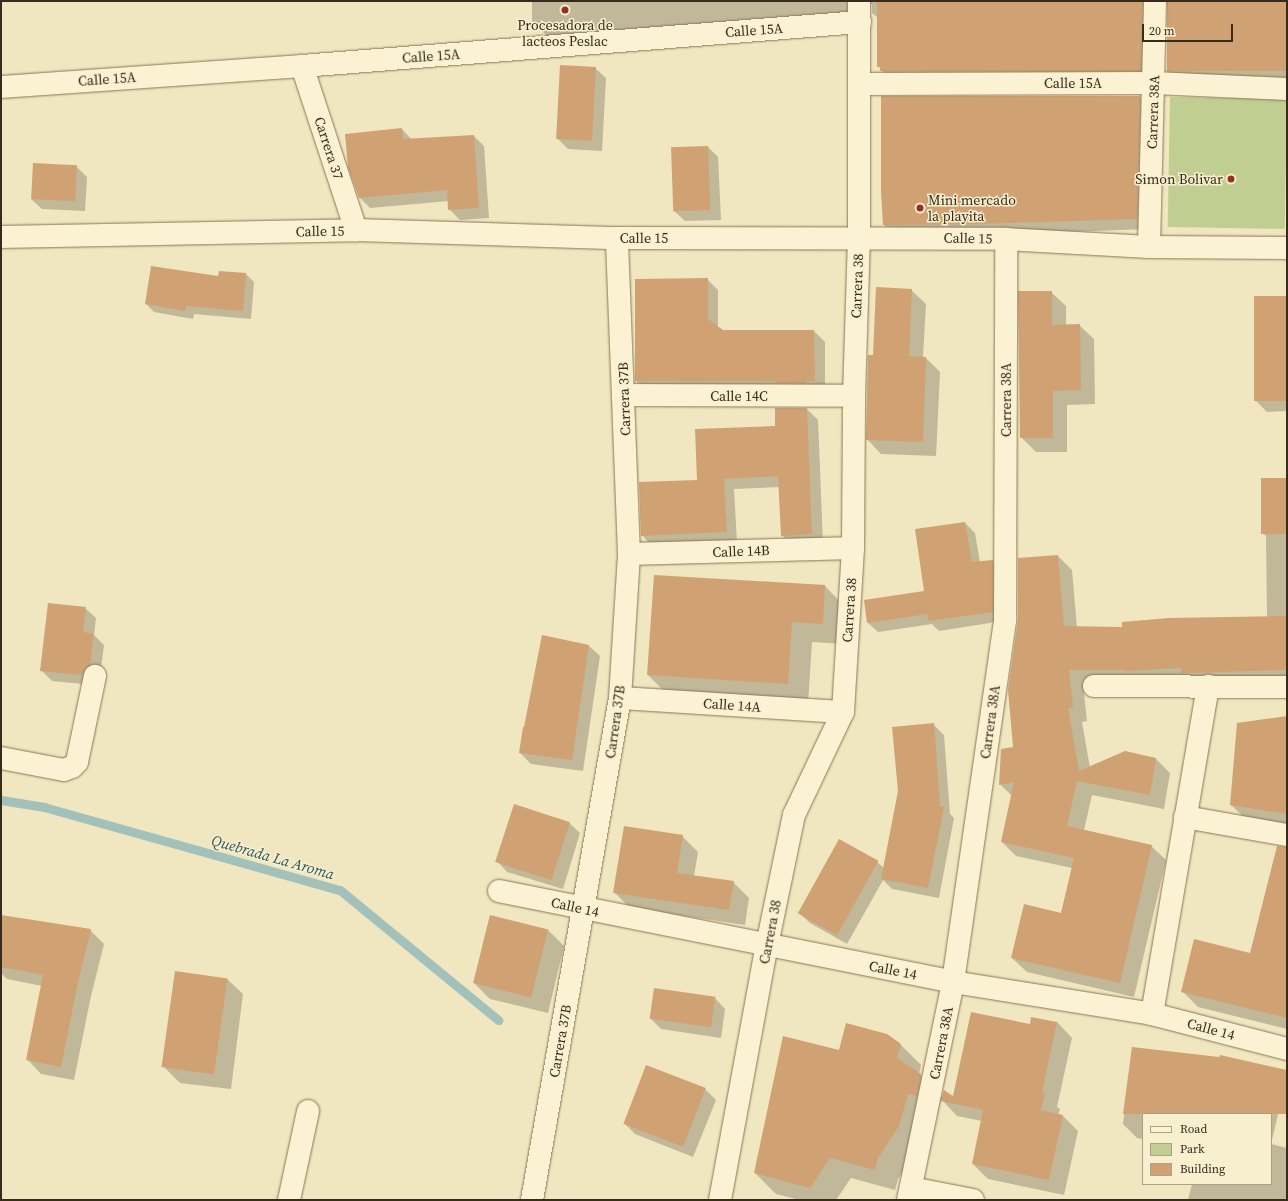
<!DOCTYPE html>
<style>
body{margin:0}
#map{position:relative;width:1288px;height:1201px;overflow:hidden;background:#f0e6bf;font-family:"Source Serif 4",serif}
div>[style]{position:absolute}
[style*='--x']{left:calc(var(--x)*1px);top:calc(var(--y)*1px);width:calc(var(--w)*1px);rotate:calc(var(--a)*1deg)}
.green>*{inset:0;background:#c1ce92;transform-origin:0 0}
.shadow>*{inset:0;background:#0003}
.stream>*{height:9px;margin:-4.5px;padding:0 4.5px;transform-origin:4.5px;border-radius:4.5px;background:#a2c1bb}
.building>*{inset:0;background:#d0a273;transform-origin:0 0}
.roads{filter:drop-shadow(0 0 1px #897656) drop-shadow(0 0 1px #897656)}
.minor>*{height:22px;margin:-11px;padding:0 11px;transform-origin:11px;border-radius:11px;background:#faf2d2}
.dots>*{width:11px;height:11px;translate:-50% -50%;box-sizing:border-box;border:2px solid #f7efce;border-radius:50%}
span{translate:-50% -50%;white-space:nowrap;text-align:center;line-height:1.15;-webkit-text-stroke:3px #f7efce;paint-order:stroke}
.poi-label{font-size:14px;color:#372c1c}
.right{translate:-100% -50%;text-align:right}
.left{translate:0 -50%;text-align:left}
.street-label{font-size:14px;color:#372c1c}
.water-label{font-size:15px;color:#2a5758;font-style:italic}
.frame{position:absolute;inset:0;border:2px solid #372c1c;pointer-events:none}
.legend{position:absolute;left:1142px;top:1113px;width:130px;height:72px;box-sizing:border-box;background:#f7efce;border:1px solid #aaa187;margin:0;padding:5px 7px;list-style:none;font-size:12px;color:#372c1c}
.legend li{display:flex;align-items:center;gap:8px;height:20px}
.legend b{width:20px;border:1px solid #aaa187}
.scale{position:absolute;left:1142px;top:24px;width:91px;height:18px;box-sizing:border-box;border:2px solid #372c1c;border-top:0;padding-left:5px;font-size:12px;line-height:14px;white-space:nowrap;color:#372c1c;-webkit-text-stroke:3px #f7efce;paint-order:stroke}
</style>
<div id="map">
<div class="green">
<i style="left:1170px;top:97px;width:117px;height:130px;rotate:1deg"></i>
</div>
<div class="shadow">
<i style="clip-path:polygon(532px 1px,1287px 1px,1287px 90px,1182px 85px,1167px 71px,1168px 4px,1164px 5px,1155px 85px,896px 86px,878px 66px,878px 18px,872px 13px,872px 4px,868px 4px,861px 25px,547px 36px,532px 21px)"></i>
<i style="clip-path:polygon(595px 68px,606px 78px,602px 151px,568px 149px,557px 138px)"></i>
<i style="clip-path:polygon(1140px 97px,1150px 107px,1147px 229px,992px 235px,894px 235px,884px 225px)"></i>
<i style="clip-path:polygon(402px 129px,412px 140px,474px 136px,484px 146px,489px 218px,460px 220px,449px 209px,449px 201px,370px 208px,359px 197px)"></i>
<i style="clip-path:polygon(708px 147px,718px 157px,721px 220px,685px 221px,674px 211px)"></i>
<i style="clip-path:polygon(76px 166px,87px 177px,85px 211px,42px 209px,31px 199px)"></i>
<i style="clip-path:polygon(246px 274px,254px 282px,251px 319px,194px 314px,193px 319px,154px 312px,146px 304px,219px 277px)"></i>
<i style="clip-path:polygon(707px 279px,718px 290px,718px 328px,723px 331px,814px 331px,825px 342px,825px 391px,647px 392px,636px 381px)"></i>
<i style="clip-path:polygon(911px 290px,926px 304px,923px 357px,926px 358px,940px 372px,936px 456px,881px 454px,867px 439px,874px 356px)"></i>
<i style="clip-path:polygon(1051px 292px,1066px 306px,1066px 325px,1079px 325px,1094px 339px,1095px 404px,1067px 405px,1067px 452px,1036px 452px,1021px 437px)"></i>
<i style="clip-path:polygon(1287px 297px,1287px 411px,1267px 412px,1256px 401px)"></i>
<i style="clip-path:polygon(807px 409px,818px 420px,823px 544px,792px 546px,782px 535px,780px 487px,734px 489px,737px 542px,652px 546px,642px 535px,776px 427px)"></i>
<i style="clip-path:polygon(1287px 479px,1287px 685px,1083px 684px,1087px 721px,1082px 722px,1090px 768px,1125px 752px,1156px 759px,1170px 773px,1164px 809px,1092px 795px,1084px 830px,1151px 846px,1166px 860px,1134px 997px,1027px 972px,1012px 958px,1061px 914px,1072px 868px,1016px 856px,1002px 842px,1012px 796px,1000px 784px,1014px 748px,1058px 556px,1072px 570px,1077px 628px,1124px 628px,1267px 617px,1266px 536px,1264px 534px)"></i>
<i style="clip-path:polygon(965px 523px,975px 533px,980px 562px,992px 561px,1002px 571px,1002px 621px,939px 631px,932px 624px,878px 632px,868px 623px,925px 592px)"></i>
<i style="clip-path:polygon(825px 586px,845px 607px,843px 644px,812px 642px,808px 704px,668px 695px,648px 675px)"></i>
<i style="clip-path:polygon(85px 608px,96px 618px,94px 635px,104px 645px,100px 675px,93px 685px,52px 681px,41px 670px)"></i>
<i style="clip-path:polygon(543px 636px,589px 646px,600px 656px,583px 771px,531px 764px,520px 753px)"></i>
<i style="clip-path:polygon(1287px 717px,1287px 831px,1252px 825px,1231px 805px)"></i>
<i style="clip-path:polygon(933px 724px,944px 735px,950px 814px,954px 818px,939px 898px,892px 889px,883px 880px,847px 944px,810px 923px,799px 913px,877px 862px,884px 868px)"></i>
<i style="clip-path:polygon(569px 823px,580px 833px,563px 889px,507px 872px,497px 861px)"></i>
<i style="clip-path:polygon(682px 836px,698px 852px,694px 876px,733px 882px,749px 898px,745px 925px,630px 908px,614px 892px)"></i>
<i style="clip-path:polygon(1287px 869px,1287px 1029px,1198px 1007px,1182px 991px,1250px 954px)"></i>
<i style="clip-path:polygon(490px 916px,548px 930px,564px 946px,548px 1013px,490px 999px,474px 983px)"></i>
<i style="clip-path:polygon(1px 925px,90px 930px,104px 944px,91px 996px,74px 1080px,41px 1074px,28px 1060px,42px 986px,7px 979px,1px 973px)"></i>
<i style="clip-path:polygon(227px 979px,243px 994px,231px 1089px,180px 1083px,164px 1067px)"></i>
<i style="clip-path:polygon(655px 989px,715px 998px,725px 1009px,721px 1038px,661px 1029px,650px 1018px)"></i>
<i style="clip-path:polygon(1057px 1022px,1072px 1038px,1057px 1107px,1060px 1109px,1058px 1115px,1063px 1116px,1078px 1131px,1064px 1195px,988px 1179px,973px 1164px,982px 1121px,957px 1116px,941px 1099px,937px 1116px,928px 1114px,920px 1147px,898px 1179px,895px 1190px,851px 1178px,836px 1200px,800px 1200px,776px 1194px,755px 1173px,839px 1052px,900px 1044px,921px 1065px,919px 1074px,943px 1098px,953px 1097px,1030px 1025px)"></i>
<i style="clip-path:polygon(1132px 1048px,1286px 1081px,1271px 1144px,1287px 1148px,1287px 1200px,1188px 1200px,1192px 1184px,1271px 1184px,1271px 1114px,1143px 1114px,1143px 1139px,1137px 1138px,1123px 1124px)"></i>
<i style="clip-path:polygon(705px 1089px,716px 1100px,693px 1157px,635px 1134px,624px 1123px)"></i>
</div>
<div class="stream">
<i style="--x:1;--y:800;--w:44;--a:9.2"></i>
<i style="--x:44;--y:807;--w:307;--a:15.7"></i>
<i style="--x:340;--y:890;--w:205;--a:39.4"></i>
</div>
<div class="building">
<i style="clip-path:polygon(877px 1px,1142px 1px,1141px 71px,880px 71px,880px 67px,877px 67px)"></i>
<i style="left:1167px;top:1px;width:120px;height:70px"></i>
<i style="left:560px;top:65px;width:36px;height:74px;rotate:3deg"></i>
<i style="clip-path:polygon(881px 96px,1140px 96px,1137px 219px,980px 224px,883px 225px,881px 192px)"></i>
<i style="clip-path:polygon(402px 128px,403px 139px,474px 135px,479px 208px,448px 210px,447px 190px,359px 198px,348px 167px,345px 134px)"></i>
<i style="left:708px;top:146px;width:64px;height:37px;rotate:88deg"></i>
<i style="left:33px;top:163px;width:44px;height:36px;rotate:3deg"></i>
<i style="clip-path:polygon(151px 266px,218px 276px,219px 271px,246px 273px,243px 311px,186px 306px,185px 311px,145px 304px)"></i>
<i style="clip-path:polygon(708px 278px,708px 319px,723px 330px,814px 330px,815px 381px,806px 381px,807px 383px,775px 383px,775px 381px,635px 381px,635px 279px)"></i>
<i style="clip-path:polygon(876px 287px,912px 289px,909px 356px,926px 357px,923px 442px,866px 440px,868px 355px,873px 355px)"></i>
<i style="clip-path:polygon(1018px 291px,1052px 291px,1052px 325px,1080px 324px,1081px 390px,1053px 391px,1053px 438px,1020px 438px)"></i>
<i style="left:1287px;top:296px;width:105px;height:33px;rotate:90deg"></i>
<i style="clip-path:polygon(775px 408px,807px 408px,812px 534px,781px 536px,778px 476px,724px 479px,727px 532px,641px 536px,639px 482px,697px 480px,695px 429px,775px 426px)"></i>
<i style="left:1287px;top:478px;width:56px;height:26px;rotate:90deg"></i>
<i style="clip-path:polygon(965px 522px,972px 562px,993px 560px,993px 612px,928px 621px,927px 614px,867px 623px,864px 600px,924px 591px,915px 529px)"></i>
<i style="clip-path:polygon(1058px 555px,1064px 626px,1122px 627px,1122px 622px,1169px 618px,1287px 616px,1287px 670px,1181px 673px,1181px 668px,1125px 671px,1125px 670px,1069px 670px,1073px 707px,1068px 708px,1079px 771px,1125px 751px,1156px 758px,1150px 795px,1077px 781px,1067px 826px,1152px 845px,1120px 983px,1011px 958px,1024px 904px,1061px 913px,1074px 858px,1001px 842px,1014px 782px,999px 785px,1001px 749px,1013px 747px,1008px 690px,1018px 620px,1018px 558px)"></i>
<i style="clip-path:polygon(654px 575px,825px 585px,823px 624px,792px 622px,788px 684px,647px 675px)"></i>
<i style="clip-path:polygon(48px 603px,86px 607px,83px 632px,94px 634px,90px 665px,85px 668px,82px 675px,40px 671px)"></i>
<i style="clip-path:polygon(542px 635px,589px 645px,572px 760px,519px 753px,523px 727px,524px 727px)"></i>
<i style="clip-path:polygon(1287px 716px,1287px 814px,1230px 805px,1237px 723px)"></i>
<i style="clip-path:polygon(934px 723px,940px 806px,944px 807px,928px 888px,881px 879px,898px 791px,892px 727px)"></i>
<i style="left:514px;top:804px;width:59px;height:61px;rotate:18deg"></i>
<i style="clip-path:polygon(624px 826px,683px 835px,677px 873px,734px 881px,729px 910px,613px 893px)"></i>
<i style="left:839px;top:839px;width:45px;height:85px;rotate:29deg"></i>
<i style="clip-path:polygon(1277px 846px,1287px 847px,1287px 1018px,1181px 992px,1194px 939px,1250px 953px)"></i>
<i style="clip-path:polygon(1px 915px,91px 929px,78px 982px,61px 1067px,26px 1060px,43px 975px,1px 967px)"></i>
<i style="left:490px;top:915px;width:60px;height:70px;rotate:14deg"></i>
<i style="left:175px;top:971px;width:53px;height:97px;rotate:8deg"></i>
<i style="left:654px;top:988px;width:62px;height:31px;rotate:8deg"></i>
<i style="clip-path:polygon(971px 1012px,1030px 1024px,1031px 1017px,1057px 1022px,1042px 1092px,1045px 1093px,1041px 1110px,1063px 1115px,1049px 1180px,972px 1164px,983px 1110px,941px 1101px,944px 1090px,953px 1096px)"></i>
<i style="clip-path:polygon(846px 1023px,887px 1034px,901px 1044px,897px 1058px,921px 1074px,917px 1096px,908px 1094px,899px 1126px,878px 1158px,875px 1170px,830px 1158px,810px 1188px,754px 1173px,783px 1036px,839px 1050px)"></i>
<i style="clip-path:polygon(1132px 1047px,1219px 1057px,1220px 1055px,1287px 1070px,1287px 1114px,1123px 1114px)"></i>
<i style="left:646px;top:1065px;width:64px;height:63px;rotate:21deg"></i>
</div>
<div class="roads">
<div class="minor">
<i style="--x:302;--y:66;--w:173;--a:71.8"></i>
<i style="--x:859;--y:84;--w:295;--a:-0.2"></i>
<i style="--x:1154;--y:83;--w:133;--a:2.6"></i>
<i style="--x:1;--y:87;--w:302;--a:-4"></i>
<i style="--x:302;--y:66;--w:560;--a:-4.51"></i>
<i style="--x:1;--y:237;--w:355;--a:-1.1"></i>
<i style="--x:356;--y:230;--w:261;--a:1.8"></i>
<i style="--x:617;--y:238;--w:389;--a:0.1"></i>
<i style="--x:1006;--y:239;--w:143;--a:3.2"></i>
<i style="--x:1149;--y:247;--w:138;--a:0.4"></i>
<i style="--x:1149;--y:247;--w:246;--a:-88.6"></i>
<i style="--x:624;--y:395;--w:230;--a:0.2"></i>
<i style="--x:629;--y:554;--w:224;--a:-1.5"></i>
<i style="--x:1094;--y:686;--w:193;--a:0.3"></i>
<i style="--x:620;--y:698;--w:223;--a:3.6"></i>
<i style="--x:1;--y:758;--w:64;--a:10.8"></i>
<i style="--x:64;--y:770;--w:9;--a:-21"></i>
<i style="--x:72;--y:767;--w:7;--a:-45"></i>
<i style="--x:77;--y:762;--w:88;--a:-78.2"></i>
<i style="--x:1185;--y:817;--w:104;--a:10"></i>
<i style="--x:499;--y:891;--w:463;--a:11.3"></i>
<i style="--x:953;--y:982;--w:202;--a:9.1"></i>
<i style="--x:1152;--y:1014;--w:139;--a:14.5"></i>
<i style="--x:1152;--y:1014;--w:333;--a:-80.3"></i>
<i style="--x:911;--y:1188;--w:63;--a:11"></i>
<i style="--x:289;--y:1200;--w:91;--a:-77.9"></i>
<i style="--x:532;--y:1200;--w:510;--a:-80.06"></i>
<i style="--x:620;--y:698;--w:144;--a:-86.4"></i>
<i style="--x:629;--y:554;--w:316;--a:-92.2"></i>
<i style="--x:720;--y:1200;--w:259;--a:-79.6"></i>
<i style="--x:767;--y:945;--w:133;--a:-78.3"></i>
<i style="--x:794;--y:815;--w:114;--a:-64.6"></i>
<i style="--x:843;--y:712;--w:164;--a:-86.5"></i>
<i style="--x:853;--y:548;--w:152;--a:-89.6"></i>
<i style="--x:854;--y:396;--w:159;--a:-88.2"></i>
<i style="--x:859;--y:237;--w:236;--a:-90"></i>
<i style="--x:908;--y:1200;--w:223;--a:-78.3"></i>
<i style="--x:953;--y:982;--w:366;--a:-81.8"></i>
<i style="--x:1005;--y:620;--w:381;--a:-89.8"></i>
</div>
</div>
<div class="dots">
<i style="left:565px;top:10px;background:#9a2e24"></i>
<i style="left:1231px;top:179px;background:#9a2e24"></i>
<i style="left:920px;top:208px;background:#9a2e24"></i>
</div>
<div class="poi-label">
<span style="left:565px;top:33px">Procesadora de<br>lacteos Peslac</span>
<span class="right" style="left:1223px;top:179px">Simon Bolivar</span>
<span class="left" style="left:928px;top:208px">Mini mercado<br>la playita</span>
</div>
<div class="street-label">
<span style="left:754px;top:30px;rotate:-4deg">Calle 15A</span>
<span style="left:431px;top:56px;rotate:-4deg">Calle 15A</span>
<span style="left:107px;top:79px;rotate:-4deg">Calle 15A</span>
<span style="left:1073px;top:83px">Calle 15A</span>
<span style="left:1153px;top:112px;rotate:-88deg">Carrera 38A</span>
<span style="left:329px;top:148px;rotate:72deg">Carrera 37</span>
<span style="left:320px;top:231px;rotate:-1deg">Calle 15</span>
<span style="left:644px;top:238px">Calle 15</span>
<span style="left:968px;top:238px;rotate:1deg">Calle 15</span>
<span style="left:857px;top:286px;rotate:-88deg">Carrera 38</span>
<span style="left:739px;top:396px">Calle 14C</span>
<span style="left:624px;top:399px;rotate:-92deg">Carrera 37B</span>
<span style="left:1006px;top:400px;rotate:-90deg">Carrera 38A</span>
<span style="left:741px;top:551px;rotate:-2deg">Calle 14B</span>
<span style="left:849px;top:610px;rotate:-86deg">Carrera 38</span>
<span style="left:732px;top:705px;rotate:4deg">Calle 14A</span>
<span style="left:615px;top:722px;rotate:-82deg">Carrera 37B</span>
<span style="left:990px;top:722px;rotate:-82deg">Carrera 38A</span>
<span style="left:575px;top:907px;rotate:12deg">Calle 14</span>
<span style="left:770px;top:932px;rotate:-79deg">Carrera 38</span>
<span style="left:893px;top:970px;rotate:11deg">Calle 14</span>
<span style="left:1211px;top:1029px;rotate:15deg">Calle 14</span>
<span style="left:560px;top:1041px;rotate:-80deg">Carrera 37B</span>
<span style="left:941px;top:1043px;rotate:-79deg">Carrera 38A</span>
</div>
<div class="water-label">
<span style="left:273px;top:857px;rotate:16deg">Quebrada La Aroma</span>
</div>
<div class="frame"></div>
<ul class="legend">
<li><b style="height:5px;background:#faf2d2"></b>Road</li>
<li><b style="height:11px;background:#c1ce92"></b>Park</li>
<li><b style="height:11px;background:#d0a273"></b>Building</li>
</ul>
<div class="scale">20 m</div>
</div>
